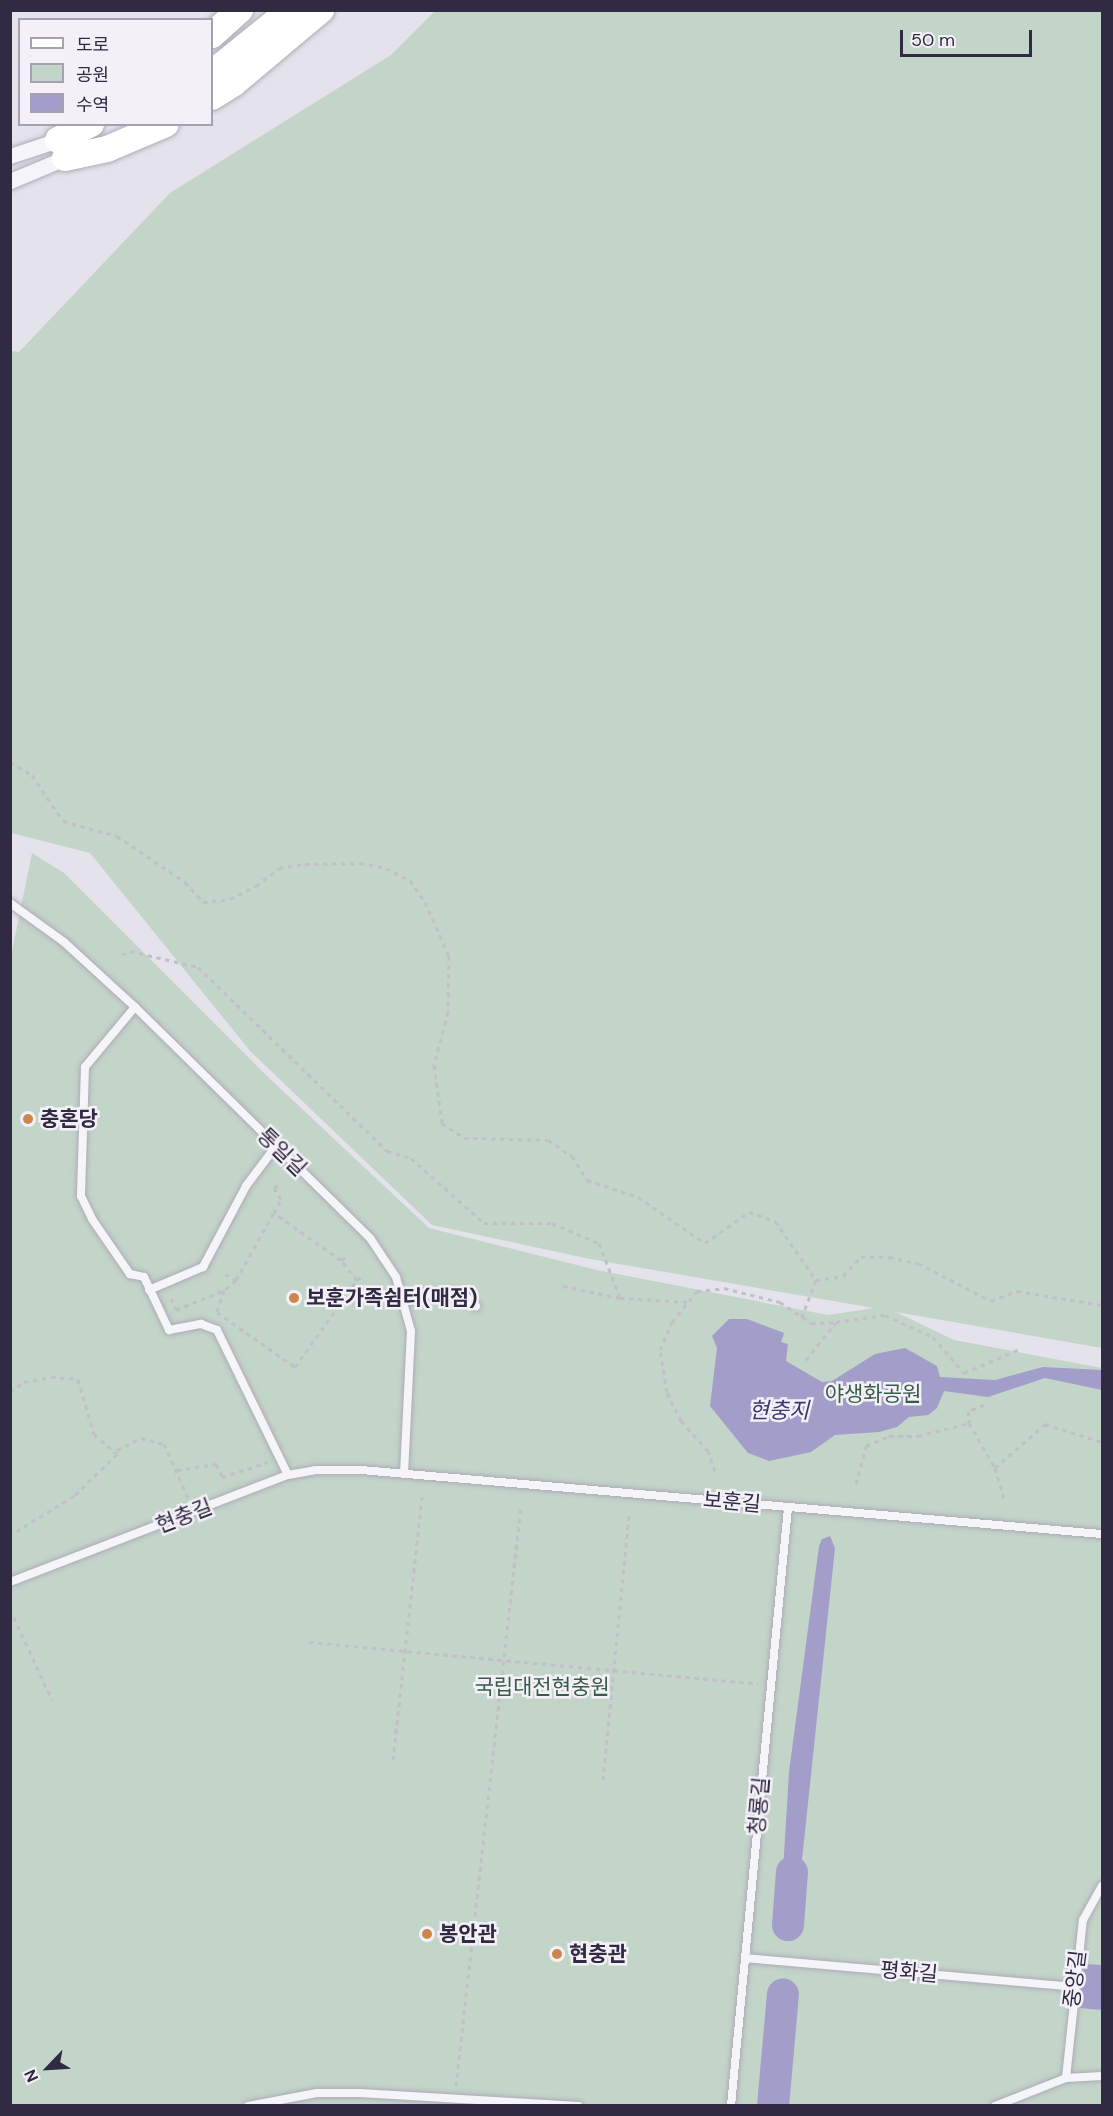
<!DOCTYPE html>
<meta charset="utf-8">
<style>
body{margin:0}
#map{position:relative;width:1113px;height:2116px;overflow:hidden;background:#e4e2ea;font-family:"DM Sans","Noto Sans KR",sans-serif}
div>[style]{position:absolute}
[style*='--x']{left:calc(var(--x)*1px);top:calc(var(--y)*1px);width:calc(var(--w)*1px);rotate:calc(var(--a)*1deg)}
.green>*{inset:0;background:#c3d4c9}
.water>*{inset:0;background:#a39ec9}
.river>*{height:32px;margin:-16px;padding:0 16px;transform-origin:16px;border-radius:16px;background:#a39ec9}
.path>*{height:3px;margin-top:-1.5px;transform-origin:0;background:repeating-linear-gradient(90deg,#c2bfc9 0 4.5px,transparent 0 9px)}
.roads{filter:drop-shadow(0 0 2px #aeabb8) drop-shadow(0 0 2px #aeabb8)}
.service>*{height:8px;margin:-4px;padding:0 4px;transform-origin:4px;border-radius:4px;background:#f5f4f8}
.minor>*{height:15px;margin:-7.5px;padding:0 7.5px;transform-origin:7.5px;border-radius:7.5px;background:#f5f4f8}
.primary>*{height:26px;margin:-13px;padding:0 13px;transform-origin:13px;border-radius:13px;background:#fff}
.dots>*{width:16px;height:16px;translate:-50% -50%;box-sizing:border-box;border:3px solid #f3f1f7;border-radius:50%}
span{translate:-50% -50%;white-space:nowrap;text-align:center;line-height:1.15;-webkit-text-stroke:5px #f3f1f7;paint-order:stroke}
.poi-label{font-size:21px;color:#302a42;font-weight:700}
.left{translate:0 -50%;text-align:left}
.street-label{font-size:21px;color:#302a42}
.park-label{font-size:21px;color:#385d47}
.water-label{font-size:22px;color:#3f3575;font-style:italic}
.frame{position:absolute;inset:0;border:12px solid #302a42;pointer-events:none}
.legend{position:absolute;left:18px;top:18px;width:195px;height:108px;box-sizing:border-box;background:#f3f1f7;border:2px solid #a5a1af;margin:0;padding:8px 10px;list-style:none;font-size:18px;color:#302a42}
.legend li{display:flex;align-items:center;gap:12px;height:30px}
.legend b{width:30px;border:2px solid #a5a1af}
.north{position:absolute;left:18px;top:2038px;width:60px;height:60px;-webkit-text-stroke:4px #f3f1f7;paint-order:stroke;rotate:245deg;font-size:16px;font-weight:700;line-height:24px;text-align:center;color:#302a42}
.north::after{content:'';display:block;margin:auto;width:21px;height:27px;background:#302a42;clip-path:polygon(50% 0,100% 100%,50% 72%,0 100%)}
.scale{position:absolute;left:900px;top:30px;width:132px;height:27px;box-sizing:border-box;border:3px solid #302a42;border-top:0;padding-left:8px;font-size:18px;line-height:21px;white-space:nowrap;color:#302a42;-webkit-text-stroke:4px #f3f1f7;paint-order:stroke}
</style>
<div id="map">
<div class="green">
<i style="clip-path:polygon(435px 11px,1102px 11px,1102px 1348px,896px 1312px,954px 1340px,1102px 1368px,1102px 2105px,11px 2105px,10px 961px,32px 853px,64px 873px,267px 1076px,429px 1228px,597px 1270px,828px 1315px,874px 1308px,590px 1259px,432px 1225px,251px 1052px,90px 853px,11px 833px,10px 351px,19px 352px,170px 193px,391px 55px)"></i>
</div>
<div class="water">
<i style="clip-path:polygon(729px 1319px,747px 1319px,784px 1333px,781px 1342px,788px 1344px,786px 1361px,822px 1382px,832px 1381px,875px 1354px,905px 1348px,937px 1366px,940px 1377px,995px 1380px,1043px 1367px,1102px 1370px,1102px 1390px,1045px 1378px,988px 1397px,944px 1391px,937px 1408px,928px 1415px,909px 1417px,897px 1427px,879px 1432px,835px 1435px,811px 1452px,769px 1461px,748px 1453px,710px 1406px,717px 1348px,712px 1336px)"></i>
<i style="clip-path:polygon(830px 1536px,835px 1548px,797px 1907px,788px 1914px,781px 1904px,789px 1772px,819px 1546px,822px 1539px)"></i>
<i style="clip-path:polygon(1084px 1964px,1102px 1965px,1102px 2010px,1079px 2008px)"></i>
<i style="clip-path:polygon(781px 2006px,790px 2018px,781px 2105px,766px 2105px,774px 2016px)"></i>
</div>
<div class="river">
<i style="--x:788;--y:1925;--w:53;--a:-85.7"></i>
<i style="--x:773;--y:2106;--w:112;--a:-84.9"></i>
</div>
<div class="path">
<i style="--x:10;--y:762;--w:26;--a:31"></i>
<i style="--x:32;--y:775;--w:55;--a:56"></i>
<i style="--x:63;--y:821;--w:56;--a:15.5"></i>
<i style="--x:117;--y:836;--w:82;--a:34.1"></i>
<i style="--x:185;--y:882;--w:27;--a:48"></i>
<i style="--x:203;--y:902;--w:27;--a:-6"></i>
<i style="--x:230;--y:899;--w:29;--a:-27"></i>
<i style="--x:256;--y:886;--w:29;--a:-38"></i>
<i style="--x:279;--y:868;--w:26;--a:-9"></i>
<i style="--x:305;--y:864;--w:55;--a:-1"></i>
<i style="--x:360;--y:863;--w:26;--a:11"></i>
<i style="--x:386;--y:868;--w:27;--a:27"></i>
<i style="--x:410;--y:880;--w:27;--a:56"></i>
<i style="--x:425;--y:902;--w:59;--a:66"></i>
<i style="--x:449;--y:956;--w:56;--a:91"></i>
<i style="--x:448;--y:1012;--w:55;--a:104.8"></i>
<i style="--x:434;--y:1065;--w:59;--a:82.1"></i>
<i style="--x:442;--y:1123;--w:27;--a:34"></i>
<i style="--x:464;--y:1138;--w:84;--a:1.4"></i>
<i style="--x:548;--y:1140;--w:29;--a:34"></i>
<i style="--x:572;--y:1156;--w:28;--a:58"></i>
<i style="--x:587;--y:1180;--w:54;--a:18.4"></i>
<i style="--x:638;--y:1197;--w:81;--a:34.5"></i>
<i style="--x:705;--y:1243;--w:54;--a:-35.2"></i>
<i style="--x:749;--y:1212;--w:28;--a:19"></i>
<i style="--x:775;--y:1221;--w:72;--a:55.2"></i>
<i style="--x:816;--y:1280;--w:40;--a:111"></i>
<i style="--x:122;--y:955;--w:9;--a:-27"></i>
<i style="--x:130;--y:951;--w:70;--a:13.2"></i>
<i style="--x:198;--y:967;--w:264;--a:44.2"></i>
<i style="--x:387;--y:1151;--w:25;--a:16"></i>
<i style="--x:411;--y:1158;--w:98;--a:41.7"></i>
<i style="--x:484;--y:1223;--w:68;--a:0"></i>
<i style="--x:552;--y:1223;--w:51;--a:23.1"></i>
<i style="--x:599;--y:1243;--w:59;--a:69.1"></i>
<i style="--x:341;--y:1260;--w:9;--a:-27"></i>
<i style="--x:225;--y:1274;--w:13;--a:29"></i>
<i style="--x:236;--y:1280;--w:16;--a:140"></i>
<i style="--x:224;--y:1290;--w:23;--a:108"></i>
<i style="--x:217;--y:1312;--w:95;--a:35.2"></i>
<i style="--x:295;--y:1367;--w:107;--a:-54.5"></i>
<i style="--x:357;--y:1280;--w:26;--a:-129"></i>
<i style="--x:341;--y:1260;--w:82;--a:-145"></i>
<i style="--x:274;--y:1213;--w:16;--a:-63"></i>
<i style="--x:281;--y:1199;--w:13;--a:-122"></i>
<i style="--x:274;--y:1188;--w:5;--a:-37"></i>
<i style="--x:236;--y:1280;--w:76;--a:-60.7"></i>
<i style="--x:357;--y:1280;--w:9;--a:-36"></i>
<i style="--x:816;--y:1280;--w:27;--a:-8"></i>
<i style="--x:843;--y:1276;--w:26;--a:-47"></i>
<i style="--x:861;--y:1257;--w:28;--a:0"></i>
<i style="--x:889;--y:1257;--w:30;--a:12"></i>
<i style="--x:918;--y:1263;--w:82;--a:27.5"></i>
<i style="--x:991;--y:1301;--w:28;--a:-21"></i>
<i style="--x:1017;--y:1291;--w:86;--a:9.4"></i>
<i style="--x:563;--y:1286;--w:58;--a:11.9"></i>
<i style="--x:620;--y:1298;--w:69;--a:3.3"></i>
<i style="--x:171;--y:1298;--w:13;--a:67"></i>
<i style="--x:176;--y:1310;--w:52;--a:-22.6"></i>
<i style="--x:806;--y:1360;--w:48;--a:-51.7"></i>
<i style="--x:836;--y:1322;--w:49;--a:-8.1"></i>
<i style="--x:885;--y:1315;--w:53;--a:24.6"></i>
<i style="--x:933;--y:1337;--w:48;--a:49.3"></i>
<i style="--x:964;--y:1373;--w:63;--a:-23.3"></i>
<i style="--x:10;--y:1392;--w:17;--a:-36"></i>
<i style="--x:24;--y:1382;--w:27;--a:-10"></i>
<i style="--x:51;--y:1377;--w:27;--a:4"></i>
<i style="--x:78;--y:1379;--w:57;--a:73.8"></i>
<i style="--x:94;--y:1434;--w:30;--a:41"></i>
<i style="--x:117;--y:1454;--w:60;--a:135.7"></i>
<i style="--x:74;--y:1496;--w:75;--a:148.6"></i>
<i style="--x:984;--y:1405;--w:17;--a:159"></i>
<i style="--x:968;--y:1411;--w:12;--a:85"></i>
<i style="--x:969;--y:1423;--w:52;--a:60"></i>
<i style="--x:117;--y:1450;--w:27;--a:-27"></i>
<i style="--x:141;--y:1438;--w:24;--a:15"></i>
<i style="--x:164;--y:1444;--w:61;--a:65.9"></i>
<i style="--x:177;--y:1470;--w:39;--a:-9"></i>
<i style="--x:216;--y:1464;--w:14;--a:65"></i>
<i style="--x:222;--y:1477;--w:48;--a:-18.1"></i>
<i style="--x:715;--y:1471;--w:21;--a:-109"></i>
<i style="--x:708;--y:1451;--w:40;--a:-132"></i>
<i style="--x:681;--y:1421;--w:32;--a:-116"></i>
<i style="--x:667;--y:1392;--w:43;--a:-99.5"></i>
<i style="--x:660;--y:1350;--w:30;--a:-67"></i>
<i style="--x:672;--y:1322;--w:40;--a:-51"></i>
<i style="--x:697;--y:1291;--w:27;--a:-6"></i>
<i style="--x:724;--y:1288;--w:58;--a:14"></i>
<i style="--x:780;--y:1302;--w:37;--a:34"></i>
<i style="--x:811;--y:1323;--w:25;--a:-2"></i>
<i style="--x:856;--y:1484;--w:39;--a:-75"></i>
<i style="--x:866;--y:1446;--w:25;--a:-23"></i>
<i style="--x:889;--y:1436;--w:29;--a:0"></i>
<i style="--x:918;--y:1436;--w:53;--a:-14.3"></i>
<i style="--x:1004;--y:1498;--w:31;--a:-107"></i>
<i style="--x:995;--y:1468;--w:67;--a:-41.3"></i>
<i style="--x:1045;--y:1424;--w:60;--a:17.5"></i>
<i style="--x:10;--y:1609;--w:100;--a:65.2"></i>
<i style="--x:309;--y:1642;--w:451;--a:5.3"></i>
<i style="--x:393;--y:1760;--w:265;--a:-83.7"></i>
<i style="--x:603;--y:1780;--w:266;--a:-84.4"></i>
<i style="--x:456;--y:2086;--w:584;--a:-83.61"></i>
</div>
<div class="roads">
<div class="service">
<i style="--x:10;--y:903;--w:67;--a:35.8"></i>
<i style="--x:64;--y:942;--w:96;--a:42.5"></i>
<i style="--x:135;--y:1007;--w:330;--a:44.5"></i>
<i style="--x:370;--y:1238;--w:47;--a:56.3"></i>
<i style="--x:396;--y:1277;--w:56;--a:74.5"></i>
<i style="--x:411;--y:1331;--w:143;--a:92.8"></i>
<i style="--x:135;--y:1007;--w:78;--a:129.8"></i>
<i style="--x:85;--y:1067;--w:129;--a:91.8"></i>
<i style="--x:81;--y:1196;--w:25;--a:64"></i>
<i style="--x:92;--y:1219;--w:67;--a:55.4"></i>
<i style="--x:130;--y:1274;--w:14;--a:12"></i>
<i style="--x:144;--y:1277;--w:59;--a:64.7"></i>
<i style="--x:169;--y:1330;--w:33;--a:-11"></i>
<i style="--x:201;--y:1324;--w:17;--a:21"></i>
<i style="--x:217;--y:1330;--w:161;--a:63.9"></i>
<i style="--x:149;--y:1290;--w:59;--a:-23.1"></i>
<i style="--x:203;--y:1267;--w:92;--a:-62"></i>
<i style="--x:246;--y:1186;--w:50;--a:-53.1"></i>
<i style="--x:406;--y:1301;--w:24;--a:-17"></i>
<i style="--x:429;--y:1294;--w:34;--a:0"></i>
<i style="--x:463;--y:1294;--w:18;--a:43"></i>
<i style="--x:10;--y:1582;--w:298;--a:-21.1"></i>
<i style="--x:288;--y:1475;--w:27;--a:-10"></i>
<i style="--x:315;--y:1470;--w:46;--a:0"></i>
<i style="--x:361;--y:1470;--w:744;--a:4.94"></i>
<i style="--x:745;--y:1958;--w:330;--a:5"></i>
<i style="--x:1066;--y:2078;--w:159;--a:-83.9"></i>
<i style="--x:1083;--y:1920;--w:39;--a:-61"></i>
<i style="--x:248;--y:2106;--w:70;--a:-10.7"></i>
<i style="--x:317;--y:2093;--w:43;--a:0"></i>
<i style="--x:360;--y:2093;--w:219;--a:3.4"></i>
<i style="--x:731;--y:2106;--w:602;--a:-84.56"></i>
<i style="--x:995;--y:2106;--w:76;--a:-21.5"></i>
<i style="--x:1066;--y:2078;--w:36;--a:-3"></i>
</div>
<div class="minor">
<i style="--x:10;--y:156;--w:51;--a:-18.4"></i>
<i style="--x:10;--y:181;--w:60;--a:-22.7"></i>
</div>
<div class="primary">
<i style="--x:212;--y:35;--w:38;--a:-42"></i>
<i style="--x:212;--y:73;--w:100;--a:-38.9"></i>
<i style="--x:212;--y:97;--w:26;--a:-32"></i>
<i style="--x:234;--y:83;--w:114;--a:-40"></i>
<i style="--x:58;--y:140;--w:37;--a:-26"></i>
<i style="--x:65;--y:158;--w:43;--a:-12.1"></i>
<i style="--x:107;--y:149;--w:64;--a:-23"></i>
</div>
</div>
<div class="dots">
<i style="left:28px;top:1119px;background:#cc854a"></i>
<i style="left:294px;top:1298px;background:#cc854a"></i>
<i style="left:427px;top:1934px;background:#cc854a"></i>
<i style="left:557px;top:1954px;background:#cc854a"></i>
</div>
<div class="poi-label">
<span class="left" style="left:40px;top:1119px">충혼당</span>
<span class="left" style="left:306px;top:1298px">보훈가족쉼터(매점)</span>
<span class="left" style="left:439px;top:1934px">봉안관</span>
<span class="left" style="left:569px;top:1954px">현충관</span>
</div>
<div class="street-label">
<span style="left:282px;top:1152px;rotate:44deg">통일길</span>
<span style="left:732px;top:1502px;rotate:5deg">보훈길</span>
<span style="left:184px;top:1516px;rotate:-21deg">현충길</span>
<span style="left:759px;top:1806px;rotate:-85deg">청룡길</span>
<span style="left:909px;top:1972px;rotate:5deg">평화길</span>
<span style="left:1075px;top:1979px;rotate:-83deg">중앙길</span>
</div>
<div class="park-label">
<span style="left:873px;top:1394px">야생화공원</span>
<span style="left:542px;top:1687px">국립대전현충원</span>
</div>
<div class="water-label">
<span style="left:779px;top:1411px">현충지</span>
</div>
<div class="frame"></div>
<ul class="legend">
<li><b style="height:8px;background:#fff"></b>도로</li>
<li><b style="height:16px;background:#c3d4c9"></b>공원</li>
<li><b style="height:16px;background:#a39ec9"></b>수역</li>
</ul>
<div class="north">N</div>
<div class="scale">50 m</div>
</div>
